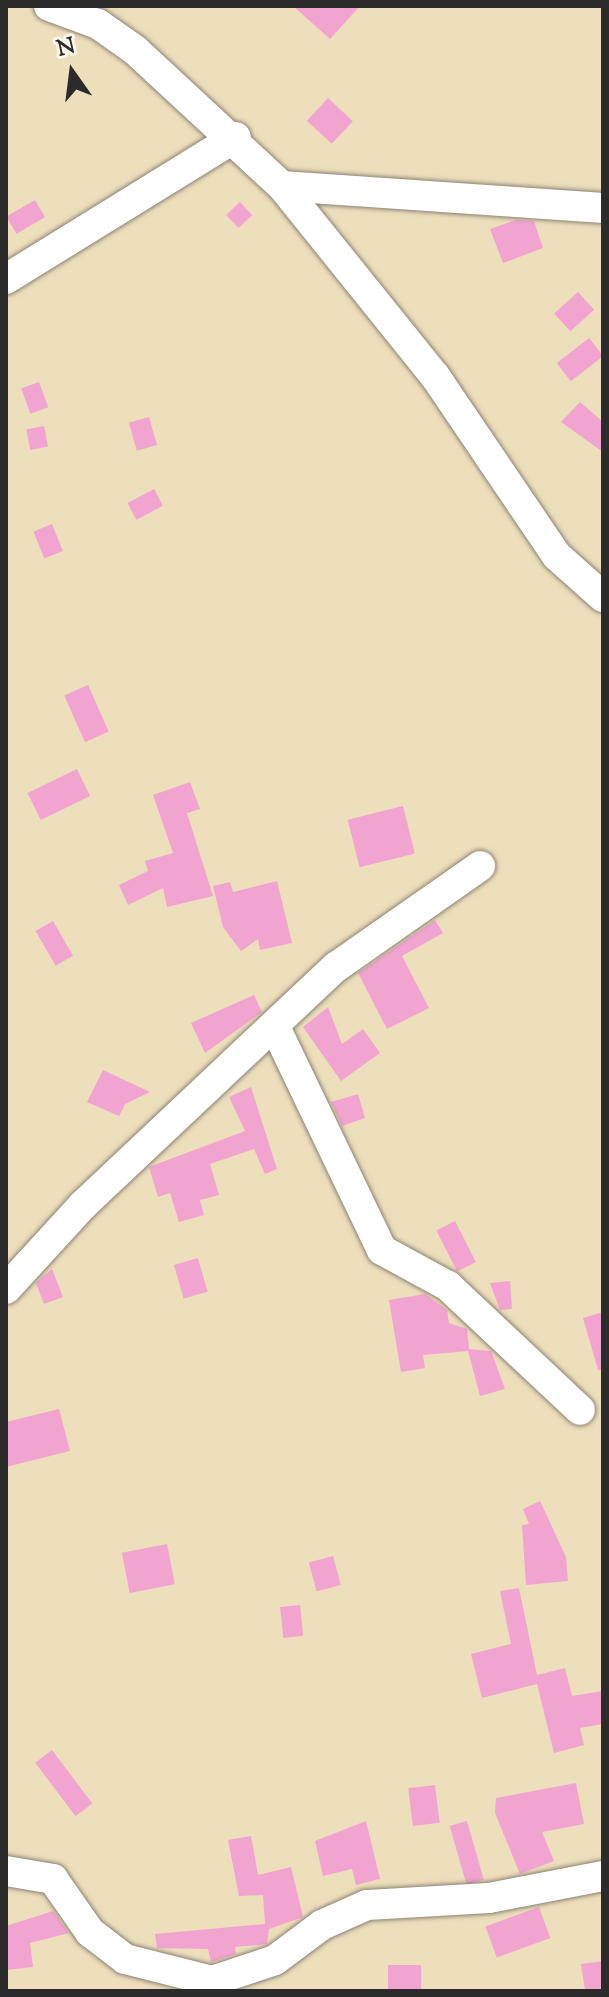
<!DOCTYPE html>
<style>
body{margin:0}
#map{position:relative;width:609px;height:1997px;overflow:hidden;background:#eddebc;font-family:"Sorts Mill Goudy",serif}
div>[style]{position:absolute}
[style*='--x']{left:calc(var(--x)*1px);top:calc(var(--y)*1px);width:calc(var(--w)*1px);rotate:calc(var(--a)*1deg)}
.building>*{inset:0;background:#f2a4d1;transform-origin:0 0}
.roads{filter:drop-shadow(0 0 2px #8c8474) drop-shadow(0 0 2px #8c8474)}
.minor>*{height:30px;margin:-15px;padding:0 15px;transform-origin:15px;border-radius:15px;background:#fff}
span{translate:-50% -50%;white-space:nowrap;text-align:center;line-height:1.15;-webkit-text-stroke:7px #fbf7ec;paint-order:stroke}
.frame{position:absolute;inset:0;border:8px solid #2b2b2b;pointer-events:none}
.north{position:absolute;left:32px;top:32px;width:80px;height:80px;-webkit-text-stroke:6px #fbf7ec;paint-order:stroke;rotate:346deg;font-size:22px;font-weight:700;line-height:32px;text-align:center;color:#2b2b2b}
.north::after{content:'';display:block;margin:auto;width:28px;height:36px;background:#2b2b2b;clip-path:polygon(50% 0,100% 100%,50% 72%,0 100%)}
</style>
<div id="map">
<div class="building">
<i style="clip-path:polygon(293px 6px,360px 6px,330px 39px)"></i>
<i style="left:328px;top:98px;width:34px;height:31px;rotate:43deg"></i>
<i style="left:35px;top:200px;width:20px;height:33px;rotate:60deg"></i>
<i style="left:240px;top:202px;width:18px;height:19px;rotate:47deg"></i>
<i style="clip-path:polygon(516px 220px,534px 221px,543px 248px,503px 263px,490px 229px)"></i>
<i style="left:578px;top:292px;width:24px;height:32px;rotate:48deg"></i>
<i style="left:589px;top:338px;width:23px;height:41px;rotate:52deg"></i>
<i style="left:39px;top:382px;width:27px;height:19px;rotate:70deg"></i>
<i style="clip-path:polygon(580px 402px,603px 422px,603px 452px,561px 422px)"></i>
<i style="left:149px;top:417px;width:29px;height:21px;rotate:74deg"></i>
<i style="left:44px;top:426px;width:21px;height:18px;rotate:79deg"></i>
<i style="left:154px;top:489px;width:19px;height:30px;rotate:62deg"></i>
<i style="left:52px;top:524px;width:29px;height:20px;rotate:68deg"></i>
<i style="left:88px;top:685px;width:51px;height:26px;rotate:66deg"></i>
<i style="left:77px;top:769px;width:30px;height:55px;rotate:64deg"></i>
<i style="clip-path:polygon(190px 782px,200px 809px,187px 813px,213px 896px,167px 907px,163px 888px,128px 905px,119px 885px,148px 871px,145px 861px,173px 853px,153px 795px)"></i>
<i style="left:403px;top:806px;width:49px;height:57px;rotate:76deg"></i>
<i style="clip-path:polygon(277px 881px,292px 943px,260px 950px,258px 939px,241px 951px,223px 927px,213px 886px,230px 882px,233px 892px)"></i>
<i style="clip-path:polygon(435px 920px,443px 933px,402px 956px,429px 1008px,387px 1029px,358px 973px)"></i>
<i style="left:53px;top:921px;width:40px;height:20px;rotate:60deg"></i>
<i style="clip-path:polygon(254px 995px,262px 1012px,205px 1053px,191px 1023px)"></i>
<i style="clip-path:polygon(328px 1007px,342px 1044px,363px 1029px,380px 1053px,341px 1081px,303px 1027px)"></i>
<i style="clip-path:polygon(103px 1070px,150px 1092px,125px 1104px,119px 1116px,87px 1102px)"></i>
<i style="clip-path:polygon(251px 1087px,277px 1169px,265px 1174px,254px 1149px,210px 1164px,219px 1195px,200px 1200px,204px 1215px,179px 1222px,170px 1193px,158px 1197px,149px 1167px,245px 1131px,229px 1097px)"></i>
<i style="clip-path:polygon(358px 1094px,365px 1118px,342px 1126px,331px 1102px)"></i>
<i style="left:455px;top:1221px;width:46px;height:21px;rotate:63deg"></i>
<i style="left:198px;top:1258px;width:35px;height:25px;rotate:74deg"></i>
<i style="clip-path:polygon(52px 1269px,63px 1297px,44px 1304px,36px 1283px)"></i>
<i style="clip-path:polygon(510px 1281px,512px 1309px,500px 1310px,490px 1283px)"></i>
<i style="clip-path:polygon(425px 1294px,447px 1310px,449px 1323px,467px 1329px,469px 1349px,491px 1351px,505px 1389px,480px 1396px,468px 1351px,423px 1355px,425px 1368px,401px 1372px,389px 1300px)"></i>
<i style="clip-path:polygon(603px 1312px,603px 1370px,598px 1370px,583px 1318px)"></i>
<i style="clip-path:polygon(59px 1409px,70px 1451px,6px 1467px,6px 1422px)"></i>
<i style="clip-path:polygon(540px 1501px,566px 1557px,568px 1581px,526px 1585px,522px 1525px,529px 1524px,523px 1509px)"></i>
<i style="left:167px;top:1544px;width:41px;height:46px;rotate:79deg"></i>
<i style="left:333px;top:1556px;width:30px;height:25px;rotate:75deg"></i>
<i style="clip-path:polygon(519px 1588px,537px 1675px,565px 1668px,572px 1696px,603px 1691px,603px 1724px,580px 1728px,584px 1745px,554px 1753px,537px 1684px,482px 1698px,471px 1654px,511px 1644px,500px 1591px)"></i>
<i style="left:300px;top:1605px;width:31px;height:20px;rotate:84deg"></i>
<i style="left:52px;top:1750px;width:67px;height:21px;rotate:53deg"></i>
<i style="clip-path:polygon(576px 1783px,584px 1824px,542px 1832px,554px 1861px,520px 1874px,495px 1813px,496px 1798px)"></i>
<i style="left:435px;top:1785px;width:38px;height:27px;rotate:83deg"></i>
<i style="clip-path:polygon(366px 1821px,380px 1879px,356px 1885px,352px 1869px,323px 1876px,315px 1841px)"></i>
<i style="left:467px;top:1821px;width:61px;height:18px;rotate:74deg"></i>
<i style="clip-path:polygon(251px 1836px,258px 1875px,291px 1867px,303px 1917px,269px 1929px,267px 1944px,235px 1947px,236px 1954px,211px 1962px,208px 1949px,157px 1948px,155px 1934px,265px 1924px,263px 1895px,239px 1896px,228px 1840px)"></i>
<i style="left:539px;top:1907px;width:33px;height:57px;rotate:70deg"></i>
<i style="clip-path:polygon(53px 1911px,69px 1933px,30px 1943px,33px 1967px,6px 1970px,6px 1926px)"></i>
<i style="clip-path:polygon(603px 1961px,603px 1991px,585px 1991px,581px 1964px)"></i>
<i style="left:388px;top:1965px;width:33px;height:25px"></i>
</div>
<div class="roads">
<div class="minor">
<i style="--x:49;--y:6;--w:52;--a:20.2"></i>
<i style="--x:98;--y:24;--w:45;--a:35.1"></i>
<i style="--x:135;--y:50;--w:200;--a:42.8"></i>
<i style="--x:282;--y:186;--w:244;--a:51.2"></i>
<i style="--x:435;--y:376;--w:217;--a:55.9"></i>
<i style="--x:557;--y:556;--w:62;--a:41.7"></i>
<i style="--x:282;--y:186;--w:322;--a:3.9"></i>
<i style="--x:6;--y:279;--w:270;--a:-31.7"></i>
<i style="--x:276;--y:1029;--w:245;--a:64.4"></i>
<i style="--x:382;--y:1250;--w:75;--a:28.6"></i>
<i style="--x:448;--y:1286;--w:181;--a:43.2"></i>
<i style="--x:6;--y:1289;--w:113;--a:-47.5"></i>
<i style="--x:82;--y:1206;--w:349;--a:-43.3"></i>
<i style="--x:336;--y:967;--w:176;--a:-35"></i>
<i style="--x:6;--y:1871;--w:48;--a:9.7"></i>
<i style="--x:53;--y:1879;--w:65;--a:55.1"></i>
<i style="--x:90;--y:1932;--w:44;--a:37.6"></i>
<i style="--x:125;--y:1959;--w:90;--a:14.2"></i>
<i style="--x:212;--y:1981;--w:66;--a:-18.4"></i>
<i style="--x:275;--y:1960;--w:59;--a:-36.7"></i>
<i style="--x:322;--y:1925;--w:49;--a:-24"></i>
<i style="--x:367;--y:1905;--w:122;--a:-3.3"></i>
<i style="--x:489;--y:1898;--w:116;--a:-10.9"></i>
</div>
</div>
<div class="frame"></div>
<div class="north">N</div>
</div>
